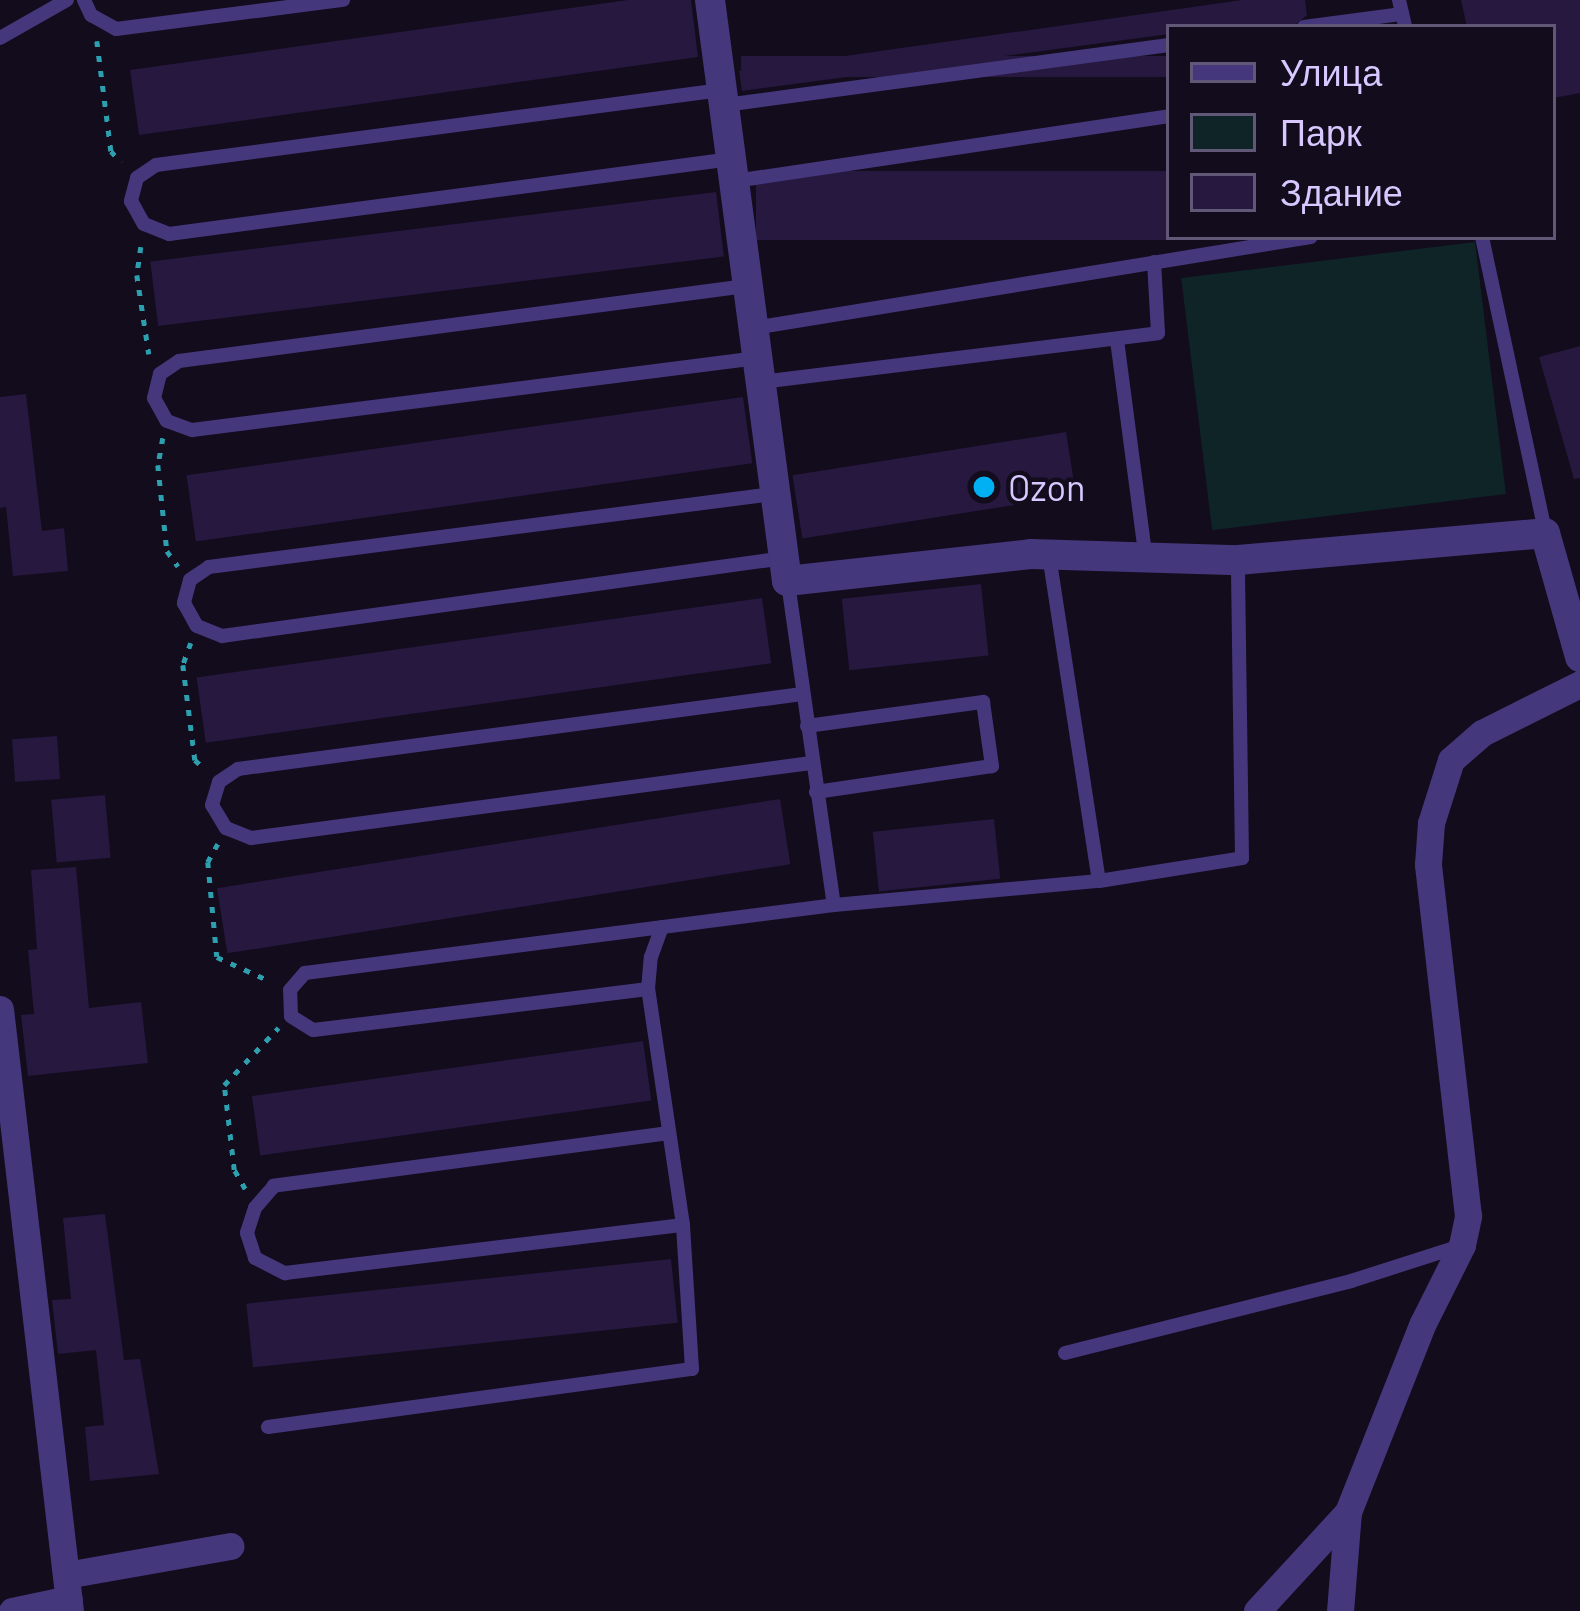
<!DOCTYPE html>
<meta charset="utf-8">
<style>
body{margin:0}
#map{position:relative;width:1580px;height:1611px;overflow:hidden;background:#120c1d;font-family:Barlow,sans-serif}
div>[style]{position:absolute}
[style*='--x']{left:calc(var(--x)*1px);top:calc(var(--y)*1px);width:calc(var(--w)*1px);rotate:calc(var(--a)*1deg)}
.green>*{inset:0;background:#0f2427;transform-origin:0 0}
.building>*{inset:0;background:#26183e;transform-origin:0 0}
.path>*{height:4.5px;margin-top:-2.25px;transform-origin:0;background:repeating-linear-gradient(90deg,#2d9fae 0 6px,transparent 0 15px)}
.service>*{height:14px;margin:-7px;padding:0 7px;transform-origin:7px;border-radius:7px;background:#45377c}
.minor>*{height:27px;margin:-13.5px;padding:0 13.5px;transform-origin:13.5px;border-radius:13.5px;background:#45377c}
.tertiary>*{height:30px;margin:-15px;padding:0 15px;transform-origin:15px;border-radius:15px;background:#45377c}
.dots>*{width:33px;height:33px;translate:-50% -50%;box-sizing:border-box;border:6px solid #120c1d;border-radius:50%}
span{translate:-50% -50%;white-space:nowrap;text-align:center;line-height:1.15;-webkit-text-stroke:9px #120c1d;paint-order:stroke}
.poi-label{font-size:36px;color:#d8c8ff}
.left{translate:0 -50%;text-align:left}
.legend{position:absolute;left:1166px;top:24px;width:390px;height:216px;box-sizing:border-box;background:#120c1d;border:3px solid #615777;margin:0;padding:15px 21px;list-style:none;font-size:36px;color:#d8c8ff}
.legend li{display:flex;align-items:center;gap:24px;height:60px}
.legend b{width:60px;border:3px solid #615777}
</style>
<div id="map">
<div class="green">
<i style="left:1475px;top:242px;width:254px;height:296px;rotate:83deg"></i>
</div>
<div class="building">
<i style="clip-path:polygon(628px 0,691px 0,698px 57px,139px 135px,130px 70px)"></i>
<i style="clip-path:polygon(1242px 0,1305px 0,1307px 15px,1293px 27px,1169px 27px,1169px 34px,742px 91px,739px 71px)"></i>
<i style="clip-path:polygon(1461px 0,1580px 0,1580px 93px,1553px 98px,1553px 27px,1467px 27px)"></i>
<i style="left:1169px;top:56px;width:21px;height:428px;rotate:90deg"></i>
<i style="left:1169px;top:171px;width:69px;height:413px;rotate:90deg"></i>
<i style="left:716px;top:192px;width:65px;height:570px;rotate:83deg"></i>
<i style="clip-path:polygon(1580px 346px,1580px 478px,1574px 479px,1539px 357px)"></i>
<i style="clip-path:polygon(26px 394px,42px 531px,64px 528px,68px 571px,13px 576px,6px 507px,0 508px,0 397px)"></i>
<i style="left:743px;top:397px;width:67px;height:562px;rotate:82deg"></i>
<i style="left:1066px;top:432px;width:64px;height:277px;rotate:81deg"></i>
<i style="left:981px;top:584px;width:72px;height:140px;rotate:84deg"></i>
<i style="left:762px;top:598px;width:66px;height:571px;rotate:82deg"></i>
<i style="left:57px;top:736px;width:43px;height:45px;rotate:86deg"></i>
<i style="left:105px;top:795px;width:63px;height:54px;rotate:85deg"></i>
<i style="left:780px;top:799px;width:66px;height:570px;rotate:81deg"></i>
<i style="left:994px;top:819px;width:60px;height:122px;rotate:84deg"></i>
<i style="clip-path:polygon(76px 867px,89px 1008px,141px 1002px,148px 1063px,28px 1076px,21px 1015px,34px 1014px,28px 950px,37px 949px,31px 870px)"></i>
<i style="left:643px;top:1041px;width:60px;height:395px;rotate:82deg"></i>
<i style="clip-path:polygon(105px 1214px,124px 1360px,140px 1359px,159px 1474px,90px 1481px,85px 1427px,104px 1425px,96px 1350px,58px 1354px,52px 1300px,71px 1299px,63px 1218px)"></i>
<i style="left:671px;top:1259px;width:64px;height:427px;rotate:84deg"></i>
</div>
<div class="path">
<i style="--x:97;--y:41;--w:111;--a:82.7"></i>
<i style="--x:111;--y:151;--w:15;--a:48"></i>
<i style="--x:141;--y:247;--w:28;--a:98"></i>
<i style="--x:137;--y:275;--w:80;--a:81.4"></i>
<i style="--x:163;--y:438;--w:27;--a:100"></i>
<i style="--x:158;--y:465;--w:86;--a:84"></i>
<i style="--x:167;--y:551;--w:19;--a:54"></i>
<i style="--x:191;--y:643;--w:23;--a:110"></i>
<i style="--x:183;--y:665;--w:96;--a:82.8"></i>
<i style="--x:195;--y:760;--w:13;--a:42"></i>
<i style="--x:218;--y:844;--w:21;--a:119"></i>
<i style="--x:208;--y:862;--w:95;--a:84.6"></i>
<i style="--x:217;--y:957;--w:58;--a:24.4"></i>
<i style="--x:245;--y:1189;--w:22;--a:-120"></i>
<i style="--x:234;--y:1170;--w:86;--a:-96.7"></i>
<i style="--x:224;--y:1085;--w:79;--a:-46.5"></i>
</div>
<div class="service">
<i style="--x:84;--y:0;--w:17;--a:65"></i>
<i style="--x:91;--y:15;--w:29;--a:29"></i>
<i style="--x:116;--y:29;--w:229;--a:-7.3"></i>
<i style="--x:1399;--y:0;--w:28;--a:77"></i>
<i style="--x:1304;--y:27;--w:99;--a:-7.6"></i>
<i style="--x:0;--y:38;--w:77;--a:-29.6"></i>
<i style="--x:721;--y:90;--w:570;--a:172.44"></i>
<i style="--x:156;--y:165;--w:23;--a:146"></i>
<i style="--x:137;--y:178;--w:24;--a:105"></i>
<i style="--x:131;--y:201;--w:26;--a:61"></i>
<i style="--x:144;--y:224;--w:27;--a:22"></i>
<i style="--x:169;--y:234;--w:567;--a:-7.6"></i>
<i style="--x:725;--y:105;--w:448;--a:-7.7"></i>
<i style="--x:735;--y:181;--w:439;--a:-8.5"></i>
<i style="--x:1482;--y:237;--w:301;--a:77.9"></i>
<i style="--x:746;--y:286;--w:572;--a:172.46"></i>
<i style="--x:179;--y:361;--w:23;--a:146"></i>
<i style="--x:160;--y:374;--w:25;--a:104"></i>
<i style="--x:154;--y:398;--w:26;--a:61"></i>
<i style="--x:167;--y:421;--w:27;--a:20"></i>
<i style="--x:192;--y:430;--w:570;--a:-7.26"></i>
<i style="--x:753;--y:328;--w:565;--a:-9.26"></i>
<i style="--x:1117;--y:340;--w:223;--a:82.5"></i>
<i style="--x:761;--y:382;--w:400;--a:-7"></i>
<i style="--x:1158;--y:333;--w:71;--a:-93.2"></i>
<i style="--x:773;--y:494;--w:569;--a:172.63"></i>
<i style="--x:209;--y:567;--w:23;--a:146"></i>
<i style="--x:190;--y:580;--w:24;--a:105"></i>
<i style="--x:184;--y:603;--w:26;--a:61"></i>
<i style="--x:197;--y:626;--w:27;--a:22"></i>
<i style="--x:222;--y:636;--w:567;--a:-7.9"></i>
<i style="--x:1049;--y:555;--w:330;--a:81.3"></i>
<i style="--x:788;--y:583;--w:325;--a:81.9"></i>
<i style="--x:802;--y:694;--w:569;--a:172.43"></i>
<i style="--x:238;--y:769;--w:23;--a:146"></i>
<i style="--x:219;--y:782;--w:24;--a:107"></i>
<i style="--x:212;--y:805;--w:27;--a:59"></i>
<i style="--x:226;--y:828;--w:27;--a:22"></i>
<i style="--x:251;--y:838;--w:565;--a:-7.63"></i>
<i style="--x:807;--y:726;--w:178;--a:-7.8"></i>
<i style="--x:983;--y:702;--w:65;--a:82"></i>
<i style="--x:992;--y:766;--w:178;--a:171.6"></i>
<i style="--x:648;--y:989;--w:337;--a:173"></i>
<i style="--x:313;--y:1030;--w:26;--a:-148"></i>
<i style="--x:291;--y:1016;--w:26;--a:-92"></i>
<i style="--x:290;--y:990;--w:23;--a:-49"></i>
<i style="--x:305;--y:973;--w:533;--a:-7.32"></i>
<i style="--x:834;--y:905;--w:266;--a:-5.2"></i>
<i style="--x:1099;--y:881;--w:145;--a:-9.1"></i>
<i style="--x:1242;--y:858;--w:298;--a:-90.8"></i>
<i style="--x:669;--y:1133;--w:399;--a:172.4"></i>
<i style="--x:274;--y:1186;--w:29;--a:131"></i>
<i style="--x:255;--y:1208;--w:26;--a:108"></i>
<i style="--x:247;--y:1233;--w:26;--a:72"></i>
<i style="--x:255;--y:1258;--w:34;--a:27"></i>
<i style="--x:285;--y:1273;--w:401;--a:-6.9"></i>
<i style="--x:1065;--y:1353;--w:295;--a:-14.1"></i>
<i style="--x:1351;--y:1281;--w:111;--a:-17.8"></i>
<i style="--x:268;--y:1427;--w:428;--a:-7.8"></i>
<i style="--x:692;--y:1369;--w:144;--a:-93.6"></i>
<i style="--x:683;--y:1225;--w:239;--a:-98.4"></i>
<i style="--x:648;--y:989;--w:32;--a:-85"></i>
<i style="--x:651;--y:957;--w:32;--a:-70"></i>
</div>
<div class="minor">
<i style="--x:0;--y:1009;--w:606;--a:83.37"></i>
<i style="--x:66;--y:1575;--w:167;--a:-10"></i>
<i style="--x:12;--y:1611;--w:58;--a:-11.9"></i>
<i style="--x:1257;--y:1611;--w:134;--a:-47.4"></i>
<i style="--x:1348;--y:1512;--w:203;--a:-68.4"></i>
<i style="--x:1423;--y:1323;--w:87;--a:-63.4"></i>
<i style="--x:1462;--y:1245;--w:30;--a:-78"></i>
<i style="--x:1468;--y:1216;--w:354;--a:-96.5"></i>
<i style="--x:1428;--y:864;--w:41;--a:-85.8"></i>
<i style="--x:1431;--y:823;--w:66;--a:-72.4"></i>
<i style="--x:1451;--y:760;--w:41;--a:-41.1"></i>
<i style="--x:1482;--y:733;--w:110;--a:-26.6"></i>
<i style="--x:1340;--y:1611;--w:99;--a:-85.4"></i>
</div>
<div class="tertiary">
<i style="--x:710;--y:0;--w:586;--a:82.45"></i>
<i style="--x:787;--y:581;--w:245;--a:-6.3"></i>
<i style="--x:1031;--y:554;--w:207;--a:1.7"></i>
<i style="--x:1238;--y:560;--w:308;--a:-5"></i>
<i style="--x:1545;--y:533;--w:129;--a:74.2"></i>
</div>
<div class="dots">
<i style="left:984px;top:487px;background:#01b0f2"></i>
</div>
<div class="poi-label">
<span class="left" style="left:1008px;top:487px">Ozon</span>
</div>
<ul class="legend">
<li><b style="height:15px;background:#45377c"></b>Улица</li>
<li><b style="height:33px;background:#0f2427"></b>Парк</li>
<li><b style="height:33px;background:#26183e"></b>Здание</li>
</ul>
</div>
